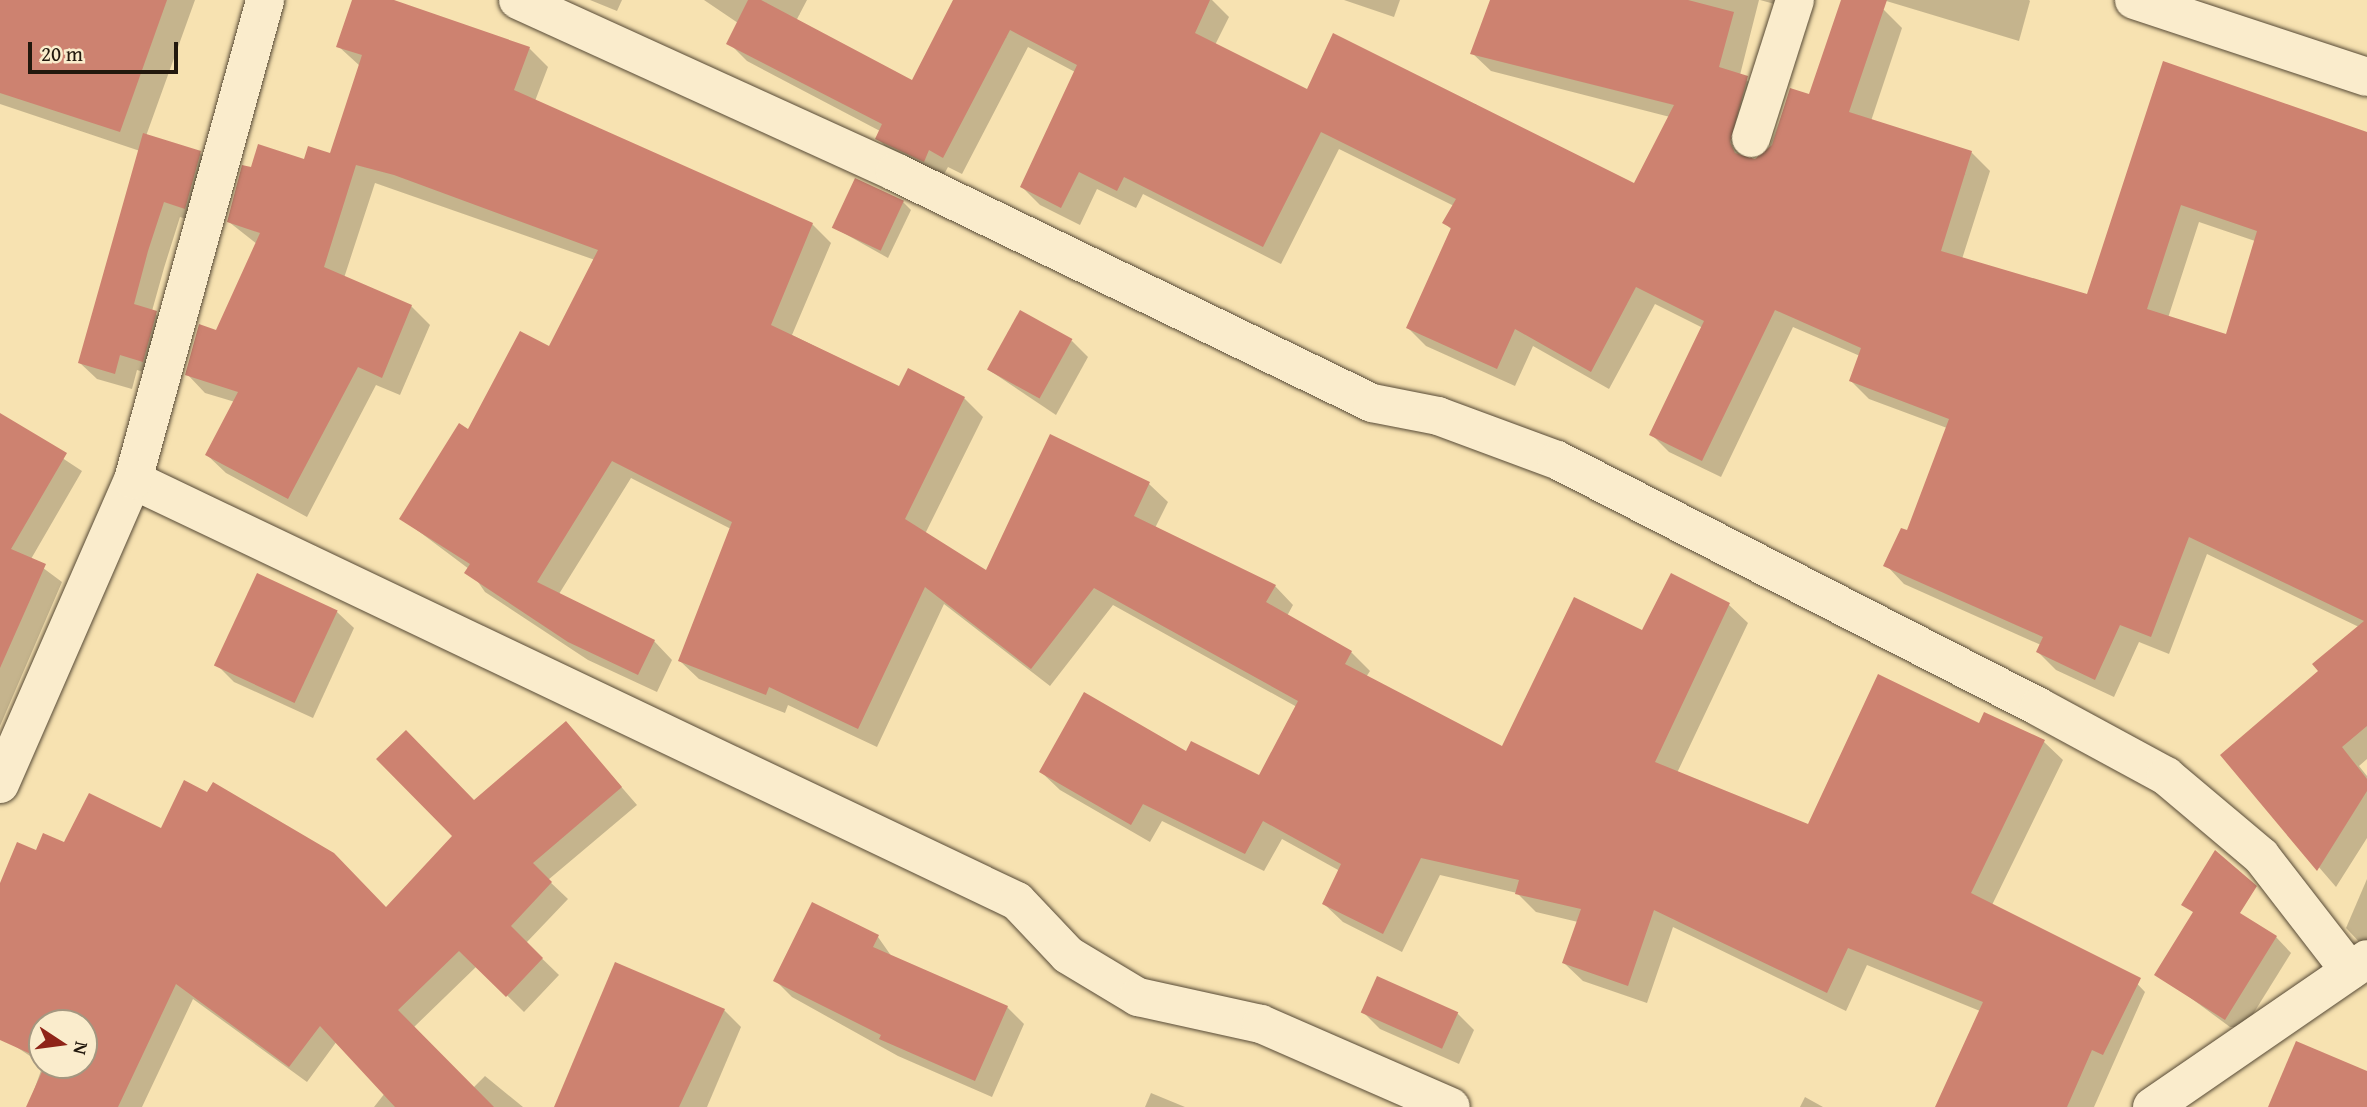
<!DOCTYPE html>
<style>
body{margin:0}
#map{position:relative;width:2367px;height:1107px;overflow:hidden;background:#f7e2b1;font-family:"Gentium Book Plus",serif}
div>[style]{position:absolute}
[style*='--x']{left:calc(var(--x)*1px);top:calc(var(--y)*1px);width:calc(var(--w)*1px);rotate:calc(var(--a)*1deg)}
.shadow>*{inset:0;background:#0003}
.building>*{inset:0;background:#cd8270;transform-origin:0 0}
.roads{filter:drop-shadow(0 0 2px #574a36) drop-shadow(0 0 2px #574a36)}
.street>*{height:38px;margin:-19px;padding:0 19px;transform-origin:19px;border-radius:19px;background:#faeccc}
span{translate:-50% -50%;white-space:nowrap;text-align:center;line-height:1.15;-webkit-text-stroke:6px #faeccc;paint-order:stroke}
.north{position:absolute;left:28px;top:1009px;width:70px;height:70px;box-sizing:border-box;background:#faeccc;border:2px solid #a49780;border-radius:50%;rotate:103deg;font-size:19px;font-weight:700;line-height:28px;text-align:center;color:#22180d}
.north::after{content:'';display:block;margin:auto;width:24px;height:32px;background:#8f2418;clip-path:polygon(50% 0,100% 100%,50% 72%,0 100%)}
.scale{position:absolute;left:28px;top:42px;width:150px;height:32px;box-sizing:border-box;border:4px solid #22180d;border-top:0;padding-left:9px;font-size:21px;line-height:24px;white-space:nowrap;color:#22180d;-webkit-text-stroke:5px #faeccc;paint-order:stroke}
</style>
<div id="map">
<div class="shadow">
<i style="clip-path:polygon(0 0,195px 0,146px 136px,200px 153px,216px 170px,201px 224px,180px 217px,164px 268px,152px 311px,173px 329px,159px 377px,137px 370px,132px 389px,97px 379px,80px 363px,140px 151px,0 104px)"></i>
<i style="clip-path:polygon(354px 0,389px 0,529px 48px,548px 67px,535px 101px,812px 224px,831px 243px,792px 335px,900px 388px,964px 398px,983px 417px,925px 534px,987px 573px,1051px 437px,1149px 484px,1168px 502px,1155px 528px,1275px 586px,1293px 605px,1287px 616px,1351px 652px,1370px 671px,1366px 677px,1503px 749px,1643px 632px,1729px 605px,1748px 623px,1677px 773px,1809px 826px,1980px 725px,1985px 714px,2044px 742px,2063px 760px,1992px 905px,2127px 973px,2145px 992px,2094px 1107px,1937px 1107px,1980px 1011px,1867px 965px,1846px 1011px,1673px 927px,1647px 1003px,1583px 981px,1564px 963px,1578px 922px,1536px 912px,1517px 893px,1440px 875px,1402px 952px,1343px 922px,1324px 904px,1340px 871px,1282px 839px,1264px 871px,1162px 821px,1150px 842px,1060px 790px,1041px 772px,1187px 753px,1259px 777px,1297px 707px,1113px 605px,1050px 686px,944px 604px,877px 747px,788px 705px,785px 713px,699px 679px,680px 661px,731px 529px,631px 478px,559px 594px,654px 641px,672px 660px,657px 692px,588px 660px,485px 592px,469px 569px,401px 518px,469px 431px,550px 349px,595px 260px,375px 183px,344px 278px,411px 306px,430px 325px,400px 395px,376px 385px,307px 517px,226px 473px,207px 455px,235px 402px,205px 393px,187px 374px,217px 332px,257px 244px,229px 222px,252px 170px,331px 155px,360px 66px,338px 46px)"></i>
<i style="clip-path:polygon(590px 0,622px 0,617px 11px)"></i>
<i style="clip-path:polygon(evenodd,704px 0,807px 0,796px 21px,913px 83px,956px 0,1212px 0,1229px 17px,1215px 45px,1308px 92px,1635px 186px,1670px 117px,1491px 71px,1472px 53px,1492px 0,1759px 0,1740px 75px,1765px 96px,1749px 160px,1766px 156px,1791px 91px,1810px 97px,1843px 0,1855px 0,1884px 10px,1902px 28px,1871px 121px,1971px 152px,1990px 171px,1962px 259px,2088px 296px,2164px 63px,2367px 134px,2367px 759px,2359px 766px,2367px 776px,2367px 838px,2336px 887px,2222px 755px,2320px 672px,2359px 627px,2207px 554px,2169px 654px,2139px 642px,2114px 697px,2056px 670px,2038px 652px,2041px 645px,1904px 584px,1886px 565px,1908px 533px,1947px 428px,1869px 399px,1851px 381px,1860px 356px,1793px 327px,1721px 477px,1669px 452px,1651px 434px,1703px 328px,1655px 304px,1609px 389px,1533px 346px,1515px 386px,1426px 346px,1408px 328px,1452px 230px,1445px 223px,1454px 206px,1339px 149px,1281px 264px,1143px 194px,1136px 208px,1097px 189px,1080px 225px,1040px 205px,1022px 187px,1075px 72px,1028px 47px,962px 174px,948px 167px,942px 178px,895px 156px,877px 138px,880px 131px,747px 61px,729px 43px,738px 23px,704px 0,2199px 222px,2255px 241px,2227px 336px,2168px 318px,2199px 222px)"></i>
<i style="clip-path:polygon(1344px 0,1400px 0,1394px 17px)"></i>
<i style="clip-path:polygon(1760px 0,1779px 0,1778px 5px)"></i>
<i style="clip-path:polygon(1883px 0,2029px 0,2030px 1px,2019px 41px)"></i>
<i style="clip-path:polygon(903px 202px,911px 210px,888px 258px,833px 227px)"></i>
<i style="clip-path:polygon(1072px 341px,1088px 357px,1056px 415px,989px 370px)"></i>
<i style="clip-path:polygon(0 417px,82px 471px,31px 559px,62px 582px,0 726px)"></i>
<i style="clip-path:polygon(258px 576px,337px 612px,354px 628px,313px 718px,234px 682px,217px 665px)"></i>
<i style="clip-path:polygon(566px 723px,637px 805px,548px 880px,568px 899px,526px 943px,559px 975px,524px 1012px,477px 966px,413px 1028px,473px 1088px,485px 1076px,523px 1107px,374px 1107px,385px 1093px,337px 1041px,307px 1082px,193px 999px,142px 1107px,28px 1107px,43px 1065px,84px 1065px,84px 1023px,42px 1023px,42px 1064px,0 1036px,0 886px,37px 852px,162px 830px,387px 909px,454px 836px,474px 802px)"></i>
<i style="clip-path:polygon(2367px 879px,2367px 950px,2346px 928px)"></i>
<i style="clip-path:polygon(878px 937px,892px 957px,1007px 1007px,1024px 1024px,992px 1097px,898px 1056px,792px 997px,775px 980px)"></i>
<i style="clip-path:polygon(2276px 937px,2291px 953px,2245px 1027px,2230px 1027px,2184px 993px)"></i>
<i style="clip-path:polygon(724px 1010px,741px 1027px,707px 1107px,556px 1107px)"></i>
<i style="clip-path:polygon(1363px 1012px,1457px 1013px,1474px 1030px,1459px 1064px,1380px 1029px)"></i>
<i style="clip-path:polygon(1151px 1093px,1185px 1107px,1145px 1107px)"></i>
<i style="clip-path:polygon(1805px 1097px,1823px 1107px,1800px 1107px)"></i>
</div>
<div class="building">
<i style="clip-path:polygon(0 0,167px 0,120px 132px,0 93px)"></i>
<i style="clip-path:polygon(352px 0,394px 0,530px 47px,514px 90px,813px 223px,771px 325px,899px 386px,908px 368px,965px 397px,905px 519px,986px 570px,1050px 434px,1150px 482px,1134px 516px,1276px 585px,1266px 602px,1352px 651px,1345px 664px,1502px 746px,1574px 597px,1642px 630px,1671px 573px,1730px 603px,1655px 762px,1808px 824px,1878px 674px,1979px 723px,1984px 712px,2045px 740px,1971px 893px,2141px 978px,2103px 1055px,2092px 1050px,2067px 1107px,1935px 1107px,1983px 1002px,1848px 948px,1827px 993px,1654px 910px,1628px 986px,1562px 963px,1581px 909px,1515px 894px,1519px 880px,1421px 858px,1383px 934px,1322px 904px,1341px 864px,1263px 821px,1245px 854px,1143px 804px,1131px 825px,1039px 772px,1084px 692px,1186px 751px,1191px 741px,1259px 775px,1298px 701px,1094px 588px,1031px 669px,925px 587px,858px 729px,769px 687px,766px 695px,678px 661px,732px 522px,612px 461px,537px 582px,655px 640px,638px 675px,568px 642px,464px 573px,470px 564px,399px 519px,459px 423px,468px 429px,520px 331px,549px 346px,598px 250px,394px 175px,356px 165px,324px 267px,412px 305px,382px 378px,358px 367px,288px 499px,205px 455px,238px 392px,185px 375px,199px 324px,216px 330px,260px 233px,227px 222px,242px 165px,251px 167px,258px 144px,304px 159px,308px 146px,330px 153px,362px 55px,336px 47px)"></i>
<i style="clip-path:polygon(evenodd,748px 0,761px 0,912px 80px,953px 0,1210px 0,1195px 33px,1307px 89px,1333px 33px,1634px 183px,1674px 105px,1470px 54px,1490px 0,1688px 0,1734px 12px,1719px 67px,1748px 76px,1730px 142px,1735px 153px,1755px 159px,1772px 145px,1790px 88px,1809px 94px,1841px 0,1887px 0,1849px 112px,1972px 151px,1941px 251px,2087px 294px,2163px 61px,2367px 132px,2367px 726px,2342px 747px,2367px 779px,2367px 791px,2317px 871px,2220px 755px,2318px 671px,2312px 664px,2364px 621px,2189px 537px,2151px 637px,2120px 625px,2095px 680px,2036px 652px,2043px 637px,1883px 566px,1901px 528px,1907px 530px,1949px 419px,1849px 381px,1861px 348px,1775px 310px,1702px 461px,1649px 435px,1704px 321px,1636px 287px,1591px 372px,1515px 329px,1497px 369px,1406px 328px,1451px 228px,1442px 223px,1456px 199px,1321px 132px,1263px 247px,1124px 177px,1117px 191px,1079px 172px,1061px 208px,1020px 187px,1077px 65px,1010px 30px,943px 158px,929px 150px,924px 162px,875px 139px,882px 124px,726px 44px,748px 0,2181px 205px,2257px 231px,2226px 334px,2147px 309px,2181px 205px)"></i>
<i style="clip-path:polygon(143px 133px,201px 151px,185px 209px,164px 202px,148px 251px,134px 304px,157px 311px,143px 362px,120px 355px,115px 374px,78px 363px)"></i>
<i style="left:855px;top:178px;width:54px;height:55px;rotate:25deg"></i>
<i style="left:1020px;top:310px;width:60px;height:68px;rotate:29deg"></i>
<i style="clip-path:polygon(0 413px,67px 453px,11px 549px,46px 564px,0 668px)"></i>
<i style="left:257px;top:573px;width:89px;height:102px;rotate:25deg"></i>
<i style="clip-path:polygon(566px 721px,622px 787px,533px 863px,552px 882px,511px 926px,543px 958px,506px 997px,459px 951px,398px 1010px,494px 1107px,395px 1107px,320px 1026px,289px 1067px,176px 984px,118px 1107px,26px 1107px,45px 1065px,84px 1065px,84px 1023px,42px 1023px,42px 1059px,0 1040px,0 883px,17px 842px,36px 850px,43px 833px,64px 842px,89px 793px,161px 828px,184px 780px,207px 792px,213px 782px,334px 853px,386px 907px,452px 836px,376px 759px,406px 730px,474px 800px)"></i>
<i style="clip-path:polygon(2215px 850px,2257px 886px,2240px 913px,2277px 936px,2225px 1020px,2154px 975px,2193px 912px,2181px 905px)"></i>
<i style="clip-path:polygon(812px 902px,879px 935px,873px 947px,1008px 1006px,975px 1081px,879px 1039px,881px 1035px,773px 981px)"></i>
<i style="clip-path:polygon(615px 962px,725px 1009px,679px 1107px,554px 1107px)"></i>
<i style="left:1377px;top:976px;width:89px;height:40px;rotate:24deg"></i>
<i style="clip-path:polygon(2296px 1041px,2367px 1071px,2367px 1107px,2268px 1107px)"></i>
</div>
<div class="roads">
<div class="street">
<i style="--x:518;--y:0;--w:414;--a:24.5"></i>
<i style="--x:895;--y:172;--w:530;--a:25.84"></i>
<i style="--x:1372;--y:403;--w:67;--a:11.1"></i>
<i style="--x:1438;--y:416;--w:127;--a:20.3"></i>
<i style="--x:1557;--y:460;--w:542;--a:27.13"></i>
<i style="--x:2039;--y:707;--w:145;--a:28.5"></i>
<i style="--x:2166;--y:776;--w:124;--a:40.1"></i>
<i style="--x:2261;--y:856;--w:145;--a:52.3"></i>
<i style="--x:2134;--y:0;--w:245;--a:18.3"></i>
<i style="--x:1751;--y:138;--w:145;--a:-72.3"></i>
<i style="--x:133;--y:480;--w:979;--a:25.47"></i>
<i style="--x:1017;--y:901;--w:74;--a:46.6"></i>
<i style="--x:1068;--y:955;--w:82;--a:31"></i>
<i style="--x:1138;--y:997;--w:126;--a:12.4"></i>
<i style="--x:1261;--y:1024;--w:207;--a:23.6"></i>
<i style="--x:0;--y:784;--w:332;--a:-66.4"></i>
<i style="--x:133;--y:480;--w:498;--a:-74.6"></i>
<i style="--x:2152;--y:1107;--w:261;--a:-34.5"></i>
</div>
</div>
<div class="north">N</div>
<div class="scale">20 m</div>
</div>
